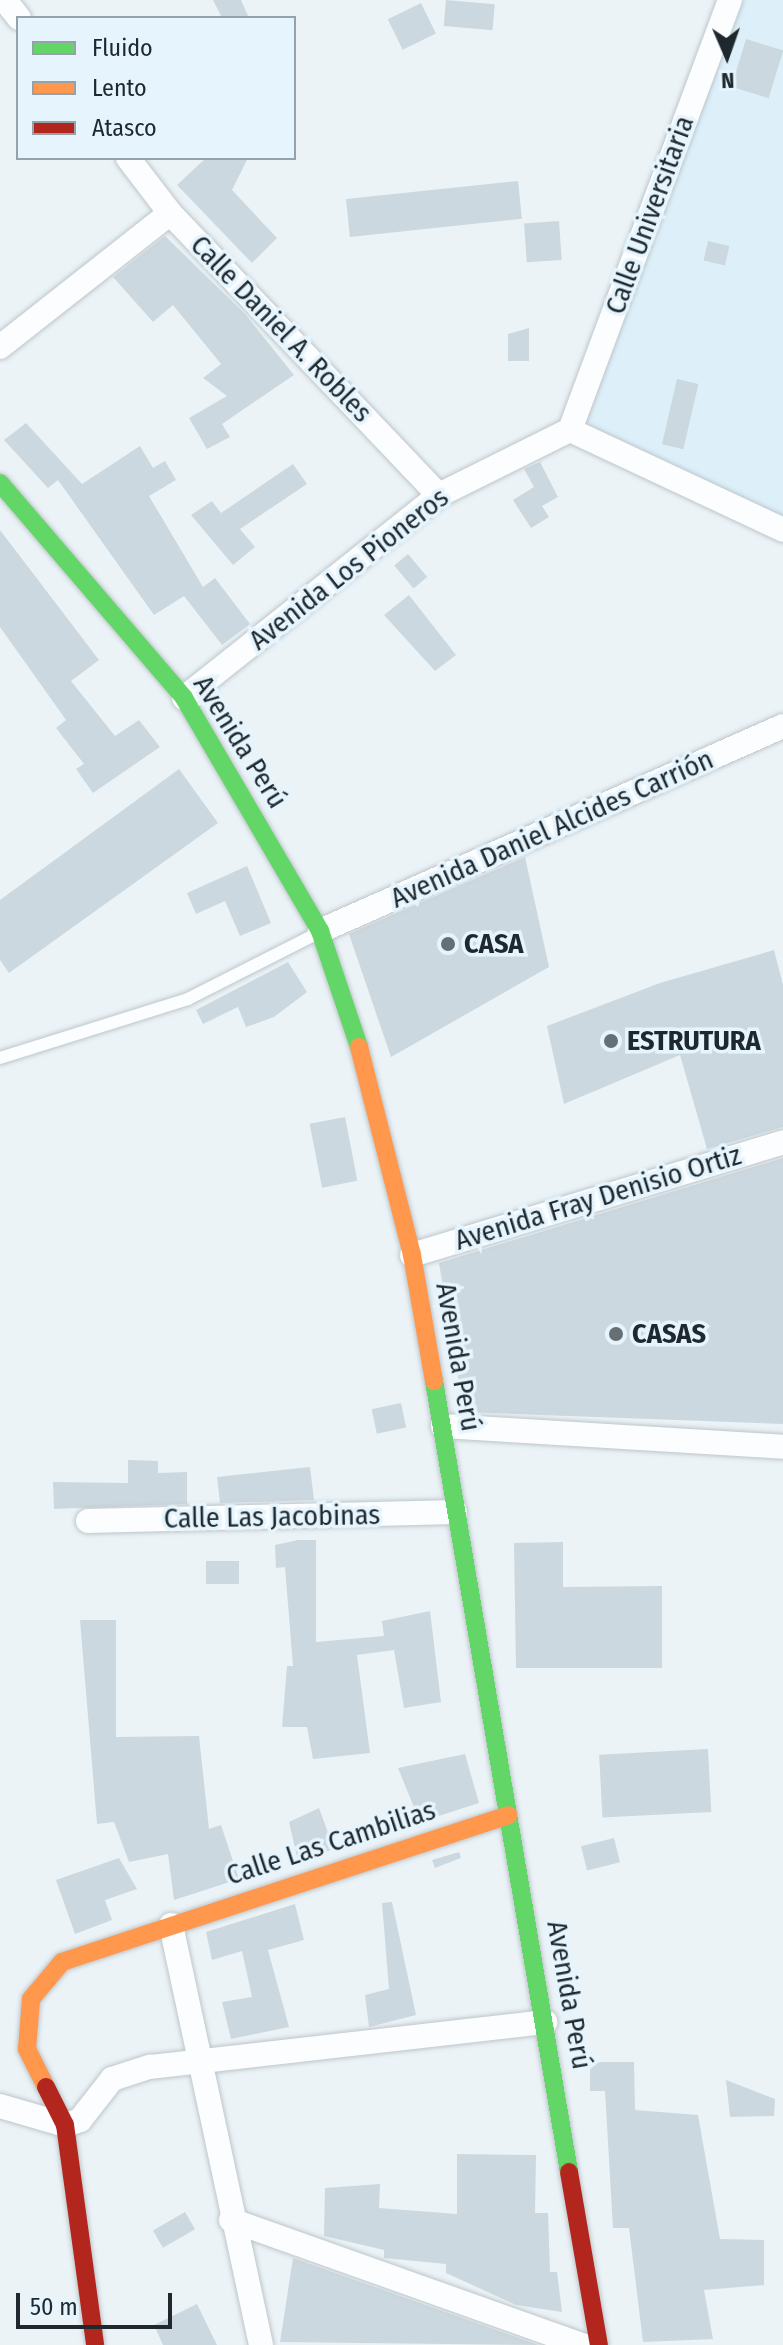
<!DOCTYPE html>
<meta charset="utf-8">
<style>
body{margin:0}
#map{position:relative;width:783px;height:2345px;overflow:hidden;background:#ebf3f7;font-family:"Fira Sans Condensed",sans-serif}
div>[style]{position:absolute}
[style*='--x']{left:calc(var(--x)*1px);top:calc(var(--y)*1px);width:calc(var(--w)*1px);rotate:calc(var(--a)*1deg)}
.built>*{inset:0;background:#ddf0fa}
.building>*{inset:0;background:#ccd8df;transform-origin:0 0}
.roads{filter:drop-shadow(0 0 2px #bec6ca) drop-shadow(0 0 2px #bec6ca)}
.lane>*{height:12px;margin:-6px;padding:0 6px;transform-origin:6px;border-radius:6px;background:#fcfdfe}
.street>*{height:24px;margin:-12px;padding:0 12px;transform-origin:12px;border-radius:12px;background:#fcfdfe}
.fast>*{height:18px;margin:-9px;padding:0 9px;transform-origin:9px;border-radius:9px;background:#63d668}
.slow>*{height:18px;margin:-9px;padding:0 9px;transform-origin:9px;border-radius:9px;background:#ff974d}
.jam>*{height:18px;margin:-9px;padding:0 9px;transform-origin:9px;border-radius:9px;background:#b3261e}
.dots>*{width:22px;height:22px;translate:-50% -50%;box-sizing:border-box;border:4px solid #e5f4fd;border-radius:50%}
span{translate:-50% -50%;white-space:nowrap;text-align:center;line-height:1.15;-webkit-text-stroke:7px #e5f4fd;paint-order:stroke}
.street-label{font-size:28px;color:#1e282e}
.poi-label{font-size:28px;color:#1e282e;font-weight:700}
.left{translate:0 -50%;text-align:left}
.legend{position:absolute;left:16px;top:16px;width:280px;height:144px;box-sizing:border-box;background:#e5f4fd;border:2px solid #95a2aa;margin:0;padding:10px 14px;list-style:none;font-size:24px;color:#1e282e}
.legend li{display:flex;align-items:center;gap:16px;height:40px}
.legend b{width:40px;border:2px solid #95a2aa}
.north{position:absolute;left:687px;top:16px;width:80px;height:80px;-webkit-text-stroke:6px #e5f4fd;paint-order:stroke;rotate:178deg;font-size:22px;font-weight:700;line-height:32px;text-align:center;color:#1e282e}
.north::after{content:'';display:block;margin:auto;width:28px;height:36px;background:#1e282e;clip-path:polygon(50% 0,100% 100%,50% 72%,0 100%)}
.scale{position:absolute;left:16px;top:2293px;width:156px;height:36px;box-sizing:border-box;border:4px solid #1e282e;border-top:0;padding-left:10px;font-size:24px;line-height:28px;white-space:nowrap;color:#1e282e;-webkit-text-stroke:6px #e5f4fd;paint-order:stroke}
</style>
<div id="map">
<div class="built">
<i style="clip-path:polygon(730px 0,783px 0,783px 530px,570px 430px)"></i>
</div>
<div class="building">
<i style="clip-path:polygon(213px 0,241px 0,249px 18px,222px 18px)"></i>
<i style="left:446px;top:0;width:49px;height:26px;rotate:5deg"></i>
<i style="left:421px;top:3px;width:34px;height:37px;rotate:64deg"></i>
<i style="left:746px;top:39px;width:39px;height:50px;rotate:17deg"></i>
<i style="clip-path:polygon(206px 158px,248px 158px,232px 190px,277px 238px,252px 263px,177px 185px)"></i>
<i style="left:518px;top:181px;width:38px;height:173px;rotate:84deg"></i>
<i style="left:559px;top:221px;width:39px;height:35px;rotate:86deg"></i>
<i style="clip-path:polygon(165px 236px,245px 314px,294px 375px,222px 424px,230px 437px,207px 449px,189px 418px,227px 396px,203px 378px,221px 364px,173px 305px,153px 322px,113px 277px)"></i>
<i style="left:708px;top:241px;width:22px;height:20px;rotate:13deg"></i>
<i style="clip-path:polygon(529px 328px,529px 361px,508px 361px,508px 334px)"></i>
<i style="left:677px;top:379px;width:22px;height:67px;rotate:13deg"></i>
<i style="clip-path:polygon(26px 423px,82px 484px,140px 446px,153px 468px,165px 461px,176px 480px,149px 496px,203px 587px,215px 578px,250px 624px,222px 645px,184px 596px,154px 615px,58px 480px,48px 488px,4px 440px)"></i>
<i style="clip-path:polygon(540px 462px,558px 497px,542px 506px,549px 517px,531px 528px,513px 500px,534px 487px,524px 469px)"></i>
<i style="clip-path:polygon(293px 464px,307px 484px,240px 529px,255px 547px,233px 565px,191px 515px,212px 501px,221px 513px)"></i>
<i style="clip-path:polygon(0 530px,99px 660px,71px 681px,115px 736px,139px 720px,160px 747px,93px 793px,76px 769px,84px 764px,56px 728px,66px 720px,0 627px)"></i>
<i style="left:408px;top:554px;width:30px;height:18px;rotate:50deg"></i>
<i style="clip-path:polygon(409px 595px,456px 655px,435px 671px,384px 615px)"></i>
<i style="clip-path:polygon(179px 769px,218px 823px,9px 973px,0 960px,0 900px)"></i>
<i style="clip-path:polygon(525px 857px,549px 967px,391px 1057px,349px 934px)"></i>
<i style="clip-path:polygon(247px 866px,271px 923px,240px 936px,225px 901px,196px 914px,187px 893px)"></i>
<i style="clip-path:polygon(774px 950px,783px 985px,783px 1127px,707px 1149px,680px 1055px,564px 1104px,547px 1026px,660px 983px)"></i>
<i style="clip-path:polygon(288px 962px,307px 992px,274px 1017px,246px 1027px,238px 1007px,203px 1024px,196px 1010px)"></i>
<i style="left:345px;top:1117px;width:65px;height:36px;rotate:79deg"></i>
<i style="clip-path:polygon(783px 1158px,783px 1424px,464px 1412px,439px 1263px)"></i>
<i style="left:401px;top:1403px;width:25px;height:30px;rotate:78deg"></i>
<i style="clip-path:polygon(128px 1460px,158px 1461px,158px 1473px,187px 1472px,187px 1504px,54px 1509px,53px 1482px,128px 1483px)"></i>
<i style="clip-path:polygon(310px 1467px,314px 1500px,220px 1503px,217px 1477px)"></i>
<i style="clip-path:polygon(298px 1540px,316px 1540px,316px 1642px,384px 1636px,382px 1621px,430px 1611px,441px 1702px,404px 1708px,394px 1650px,357px 1655px,370px 1753px,313px 1759px,307px 1727px,282px 1727px,287px 1666px,293px 1666px,285px 1567px,276px 1568px,275px 1545px)"></i>
<i style="clip-path:polygon(563px 1542px,563px 1587px,662px 1586px,662px 1668px,516px 1668px,514px 1543px)"></i>
<i style="left:239px;top:1561px;width:23px;height:33px;rotate:90deg"></i>
<i style="clip-path:polygon(80px 1620px,116px 1620px,116px 1737px,199px 1736px,209px 1829px,221px 1825px,239px 1879px,174px 1900px,168px 1854px,129px 1862px,114px 1822px,97px 1824px)"></i>
<i style="left:708px;top:1749px;width:63px;height:109px;rotate:87deg"></i>
<i style="clip-path:polygon(465px 1754px,479px 1803px,420px 1822px,398px 1768px)"></i>
<i style="clip-path:polygon(319px 1808px,334px 1849px,298px 1861px,289px 1822px)"></i>
<i style="left:614px;top:1838px;width:25px;height:34px;rotate:76deg"></i>
<i style="clip-path:polygon(459px 1852px,461px 1858px,435px 1868px,432px 1860px)"></i>
<i style="clip-path:polygon(119px 1858px,137px 1889px,105px 1900px,112px 1920px,75px 1934px,56px 1880px)"></i>
<i style="clip-path:polygon(392px 1902px,416px 2015px,369px 2027px,365px 1995px,389px 1989px,382px 1903px)"></i>
<i style="clip-path:polygon(295px 1904px,304px 1940px,268px 1950px,289px 2027px,231px 2039px,222px 2002px,252px 1997px,242px 1951px,212px 1960px,206px 1932px)"></i>
<i style="clip-path:polygon(590px 2062px,634px 2062px,635px 2110px,698px 2115px,720px 2239px,764px 2240px,764px 2285px,704px 2290px,713px 2339px,643px 2342px,629px 2228px,613px 2228px,605px 2091px,590px 2091px)"></i>
<i style="clip-path:polygon(726px 2080px,775px 2099px,774px 2116px,730px 2117px)"></i>
<i style="clip-path:polygon(457px 2154px,536px 2155px,535px 2213px,548px 2213px,550px 2272px,557px 2272px,562px 2312px,516px 2305px,446px 2273px,446px 2264px,384px 2258px,384px 2250px,324px 2236px,325px 2188px,380px 2184px,379px 2208px,457px 2214px)"></i>
<i style="left:185px;top:2212px;width:20px;height:37px;rotate:60deg"></i>
<i style="clip-path:polygon(293px 2258px,538px 2345px,280px 2342px)"></i>
<i style="clip-path:polygon(197px 2304px,217px 2345px,163px 2345px,154px 2325px)"></i>
</div>
<div class="roads">
<div class="lane">
<i style="--x:0;--y:1058;--w:197;--a:-17.4"></i>
<i style="--x:188;--y:999;--w:139;--a:-26.9"></i>
</div>
<div class="street">
<i style="--x:8;--y:4;--w:18;--a:52"></i>
<i style="--x:128;--y:158;--w:69;--a:52.6"></i>
<i style="--x:170;--y:213;--w:390;--a:46.4"></i>
<i style="--x:0;--y:347;--w:216;--a:-38.2"></i>
<i style="--x:570;--y:430;--w:459;--a:-69.6"></i>
<i style="--x:184;--y:698;--w:326;--a:-38.5"></i>
<i style="--x:439;--y:495;--w:146;--a:-26.4"></i>
<i style="--x:570;--y:430;--w:235;--a:25.1"></i>
<i style="--x:320;--y:931;--w:506;--a:-23.88"></i>
<i style="--x:412;--y:1255;--w:388;--a:-16.9"></i>
<i style="--x:443;--y:1426;--w:341;--a:3.5"></i>
<i style="--x:88;--y:1521;--w:367;--a:-1.4"></i>
<i style="--x:171;--y:1925;--w:430;--a:77.9"></i>
<i style="--x:0;--y:2106;--w:68;--a:16.3"></i>
<i style="--x:65;--y:2125;--w:16;--a:-18"></i>
<i style="--x:80;--y:2120;--w:52;--a:-52"></i>
<i style="--x:112;--y:2079;--w:40;--a:-18"></i>
<i style="--x:150;--y:2067;--w:398;--a:-6.5"></i>
<i style="--x:231;--y:2220;--w:374;--a:19.6"></i>
</div>
<div class="fast">
<i style="--x:0;--y:483;--w:283;--a:49.4"></i>
<i style="--x:184;--y:698;--w:270;--a:59.7"></i>
<i style="--x:320;--y:931;--w:122;--a:71.4"></i>
<i style="--x:434;--y:1381;--w:802;--a:80.31"></i>
</div>
<div class="slow">
<i style="--x:359;--y:1047;--w:215;--a:75.7"></i>
<i style="--x:412;--y:1255;--w:128;--a:80.1"></i>
<i style="--x:46;--y:2087;--w:42;--a:-116.6"></i>
<i style="--x:27;--y:2049;--w:50;--a:-85.4"></i>
<i style="--x:31;--y:1999;--w:48;--a:-50"></i>
<i style="--x:62;--y:1962;--w:470;--a:-18.2"></i>
</div>
<div class="jam">
<i style="--x:46;--y:2087;--w:42;--a:63.4"></i>
<i style="--x:65;--y:2125;--w:222;--a:82.2"></i>
<i style="--x:569;--y:2172;--w:176;--a:80.2"></i>
</div>
</div>
<div class="dots">
<i style="left:448px;top:944px;background:#666f74"></i>
<i style="left:611px;top:1041px;background:#666f74"></i>
<i style="left:616px;top:1334px;background:#666f74"></i>
</div>
<div class="street-label">
<span style="left:650px;top:215px;rotate:-70deg">Calle Universitaria</span>
<span style="left:281px;top:329px;rotate:46deg">Calle Daniel A. Robles</span>
<span style="left:349px;top:569px;rotate:-38deg">Avenida Los Pioneros</span>
<span style="left:240px;top:742px;rotate:58deg">Avenida Perú</span>
<span style="left:552px;top:829px;rotate:-24deg">Avenida Daniel Alcides Carrión</span>
<span style="left:598px;top:1198px;rotate:-17deg">Avenida Fray Denisio Ortiz</span>
<span style="left:458px;top:1357px;rotate:80deg">Avenida Perú</span>
<span style="left:272px;top:1517px;rotate:-1deg">Calle Las Jacobinas</span>
<span style="left:331px;top:1843px;rotate:-18deg">Calle Las Cambilias</span>
<span style="left:569px;top:1995px;rotate:80deg">Avenida Perú</span>
</div>
<div class="poi-label">
<span class="left" style="left:464px;top:944px">CASA</span>
<span class="left" style="left:627px;top:1041px">ESTRUTURA</span>
<span class="left" style="left:632px;top:1334px">CASAS</span>
</div>
<ul class="legend">
<li><b style="height:10px;background:#63d668"></b>Fluido</li>
<li><b style="height:10px;background:#ff974d"></b>Lento</li>
<li><b style="height:10px;background:#b3261e"></b>Atasco</li>
</ul>
<div class="north">N</div>
<div class="scale">50 m</div>
</div>
